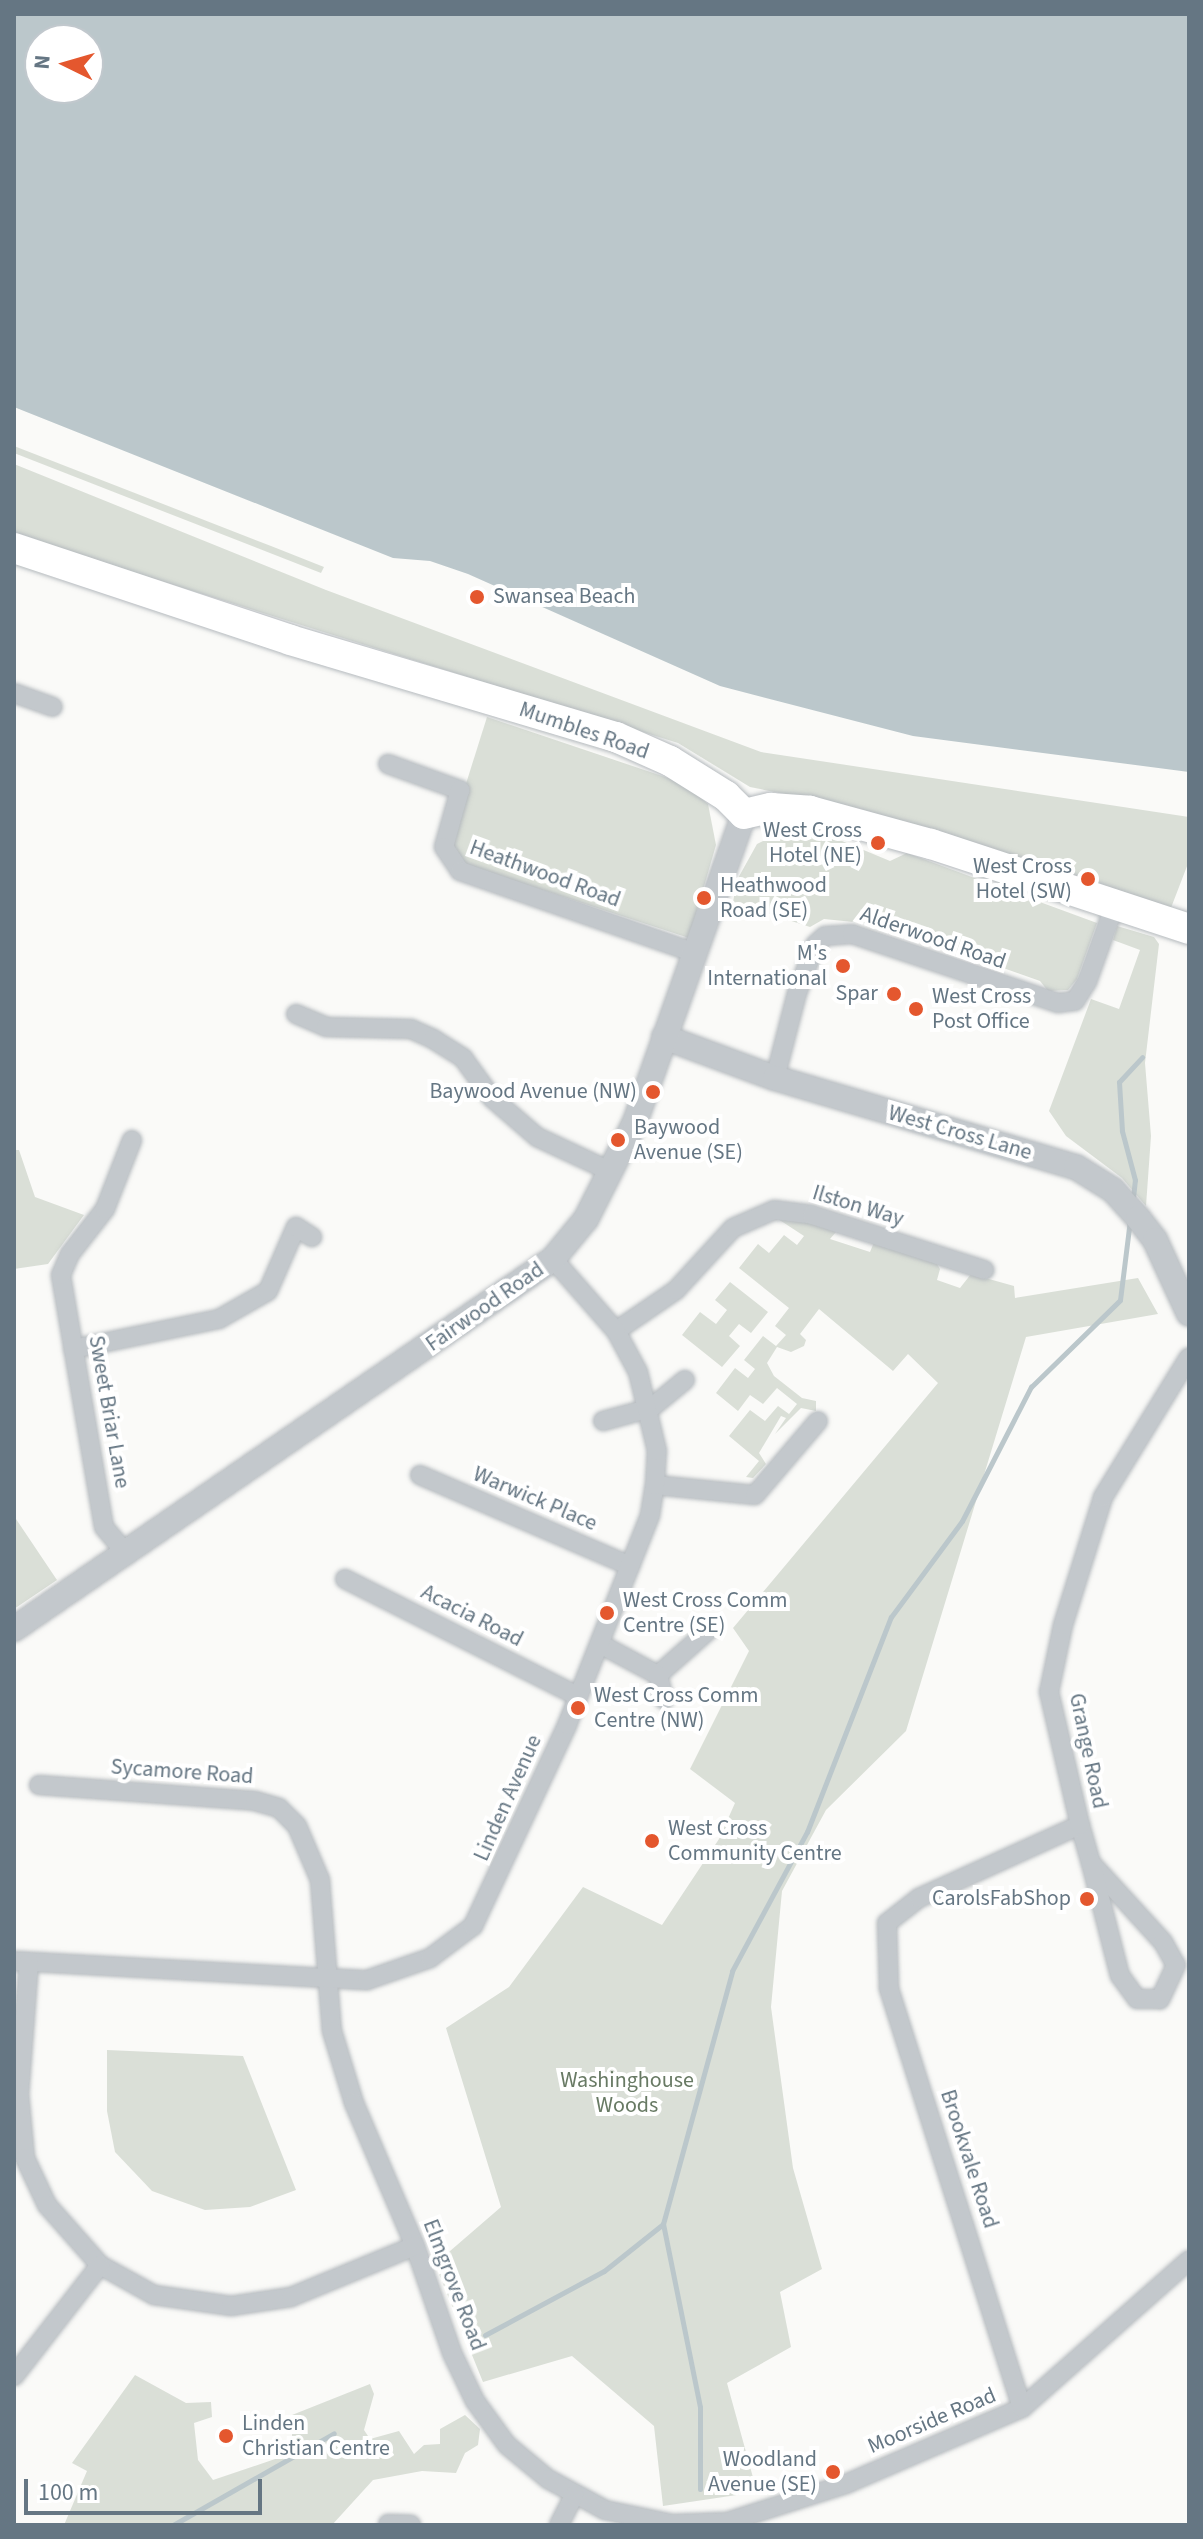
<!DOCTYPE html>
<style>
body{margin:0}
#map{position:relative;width:1203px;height:2539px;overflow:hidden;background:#fafaf8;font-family:"Source Sans 3",sans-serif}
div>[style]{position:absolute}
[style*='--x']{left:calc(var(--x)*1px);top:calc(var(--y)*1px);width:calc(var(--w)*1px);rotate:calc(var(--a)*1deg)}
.green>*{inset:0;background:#dadfd7}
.water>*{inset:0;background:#bbc7cb}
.stream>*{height:5px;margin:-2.5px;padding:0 2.5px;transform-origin:2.5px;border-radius:2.5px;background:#bbc7cb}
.roads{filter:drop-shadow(0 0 2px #b5babe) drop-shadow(0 0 2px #b5babe)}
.minor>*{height:18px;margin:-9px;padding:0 9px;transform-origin:9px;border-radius:9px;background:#c3c8cc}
.tertiary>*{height:24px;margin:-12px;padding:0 12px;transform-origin:12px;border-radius:12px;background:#c3c8cc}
.primary>*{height:30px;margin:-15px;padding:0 15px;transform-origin:15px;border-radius:15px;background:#fff}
.dots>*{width:22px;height:22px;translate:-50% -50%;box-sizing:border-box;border:4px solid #fff;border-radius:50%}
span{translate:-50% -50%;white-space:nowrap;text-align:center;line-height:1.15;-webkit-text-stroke:8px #fff;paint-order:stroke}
.poi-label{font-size:22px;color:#657683}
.left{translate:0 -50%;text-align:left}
.right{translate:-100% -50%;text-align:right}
.street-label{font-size:22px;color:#657683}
.park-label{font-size:22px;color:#687a64}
.frame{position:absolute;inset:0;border:16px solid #657683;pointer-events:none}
.north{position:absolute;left:24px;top:24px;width:80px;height:80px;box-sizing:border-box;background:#fff;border:2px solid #c1c8cd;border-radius:50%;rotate:275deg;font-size:22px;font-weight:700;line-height:32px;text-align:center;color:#657683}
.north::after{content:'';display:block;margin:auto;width:28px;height:36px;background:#e4572e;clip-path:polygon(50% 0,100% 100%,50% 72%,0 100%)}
.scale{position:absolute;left:24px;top:2479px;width:238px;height:36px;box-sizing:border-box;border:4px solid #657683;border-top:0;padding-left:10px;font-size:24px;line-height:28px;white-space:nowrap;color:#657683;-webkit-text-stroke:6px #fff;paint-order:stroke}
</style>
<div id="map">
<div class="green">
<i style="clip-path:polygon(14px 446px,271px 546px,324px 567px,321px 573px,14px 453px)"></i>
<i style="clip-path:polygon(14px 464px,326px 590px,761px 752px,1189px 817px,1189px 861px,1169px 913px,815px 800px,750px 787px,678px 743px,14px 535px)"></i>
<i style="clip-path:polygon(487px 717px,683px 783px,708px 804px,716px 845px,689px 938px,463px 864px,448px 841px)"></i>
<i style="clip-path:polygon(788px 829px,842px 841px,890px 861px,907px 853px,1097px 923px,1077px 979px,1068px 990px,1048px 991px,1040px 981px,883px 925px,824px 919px,810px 927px,733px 902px,737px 880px,757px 844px)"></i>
<i style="clip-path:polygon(1117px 926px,1154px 937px,1159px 944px,1145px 1063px,1151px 1136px,1146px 1206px,1122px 1178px,1066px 1136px,1049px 1111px,1091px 999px,1119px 1009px,1140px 950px,1113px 940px)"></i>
<i style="clip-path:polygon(14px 1150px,19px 1150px,35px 1197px,84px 1215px,48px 1264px,14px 1269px)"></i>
<i style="clip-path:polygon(787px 1214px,836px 1232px,830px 1239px,870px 1252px,875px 1240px,934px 1259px,940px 1269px,937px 1280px,960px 1288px,971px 1274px,1014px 1286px,1015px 1298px,1138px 1278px,1158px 1314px,1026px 1337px,906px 1731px,826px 1810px,782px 1891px,771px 2007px,793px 2168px,822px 2269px,780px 2292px,791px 2347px,727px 2383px,757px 2492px,663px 2506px,654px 2426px,572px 2356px,483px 2382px,435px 2264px,501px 2207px,446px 2028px,509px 1987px,583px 1887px,662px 1925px,719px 1839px,735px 1803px,690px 1769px,749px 1651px,733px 1628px,938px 1383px,908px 1354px,893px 1371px,819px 1309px,800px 1334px,806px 1340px,804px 1346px,791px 1352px,777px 1347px,767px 1363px,774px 1376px,802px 1398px,816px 1401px,816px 1411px,801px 1408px,775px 1434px,786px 1418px,781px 1416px,759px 1453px,766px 1464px,753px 1478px,746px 1477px,759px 1461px,729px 1436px,750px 1410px,765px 1421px,778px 1406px,789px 1414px,797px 1404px,777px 1388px,763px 1404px,750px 1395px,738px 1411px,716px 1393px,735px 1368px,748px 1378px,755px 1369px,744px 1360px,763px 1336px,776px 1346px,786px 1335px,775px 1326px,789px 1308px,739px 1268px,758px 1244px,769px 1253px,784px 1235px,797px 1245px,804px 1236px,772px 1215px)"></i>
<i style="clip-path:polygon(730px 1282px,768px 1312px,751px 1333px,739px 1324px,729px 1336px,740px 1346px,722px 1367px,682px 1335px,700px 1312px,716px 1324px,727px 1310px,715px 1300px)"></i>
<i style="clip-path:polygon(14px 1506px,16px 1519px,57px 1580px,14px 1609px)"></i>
<i style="clip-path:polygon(107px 2050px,243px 2056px,296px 2190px,250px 2207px,205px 2210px,152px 2191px,115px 2152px,107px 2111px)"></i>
<i style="clip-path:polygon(135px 2375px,186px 2403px,211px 2402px,212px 2417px,194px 2423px,198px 2460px,213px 2480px,281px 2457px,292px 2437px,292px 2415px,370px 2384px,374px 2394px,364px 2430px,370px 2439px,399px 2431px,414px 2454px,424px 2445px,440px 2444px,440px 2429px,465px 2415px,480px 2429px,478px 2445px,465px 2453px,456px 2473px,422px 2471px,373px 2480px,332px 2525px,64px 2525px,87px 2471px,72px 2463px)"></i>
</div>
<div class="water">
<i style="clip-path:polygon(evenodd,14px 14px,1189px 14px,1189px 772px,913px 736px,720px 686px,468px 574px,430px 561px,393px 558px,14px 407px,14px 14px,40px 40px,88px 40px,88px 88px,40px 88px,40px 40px)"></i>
</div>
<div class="stream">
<i style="--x:1133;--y:1198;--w:18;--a:-84"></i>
<i style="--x:1135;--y:1180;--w:51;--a:-104.9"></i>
<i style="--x:1122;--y:1131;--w:49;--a:-93.5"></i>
<i style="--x:1119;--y:1082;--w:34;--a:-47"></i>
<i style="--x:485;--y:2335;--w:135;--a:-28.3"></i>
<i style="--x:604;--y:2271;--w:75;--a:-38.5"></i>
<i style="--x:700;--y:2489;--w:82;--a:-90"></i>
<i style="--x:700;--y:2407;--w:187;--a:-101.4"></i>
<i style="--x:663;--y:2224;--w:262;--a:-74.7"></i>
<i style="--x:732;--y:1971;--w:158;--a:-61.7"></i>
<i style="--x:807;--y:1832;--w:231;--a:-68.7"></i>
<i style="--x:891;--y:1617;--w:119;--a:-53.5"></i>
<i style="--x:962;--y:1521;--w:151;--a:-62.8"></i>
<i style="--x:1031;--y:1387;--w:124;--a:-44.3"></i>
<i style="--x:1120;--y:1300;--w:81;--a:-82.9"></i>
<i style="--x:173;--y:2525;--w:185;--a:-29.7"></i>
</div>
<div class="roads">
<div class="minor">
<i style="--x:14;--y:693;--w:41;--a:19.7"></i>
<i style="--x:388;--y:764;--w:77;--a:19.9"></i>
<i style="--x:460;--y:790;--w:59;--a:105.7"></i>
<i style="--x:444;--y:847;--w:29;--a:56"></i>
<i style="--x:460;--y:871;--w:250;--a:19.2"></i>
<i style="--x:296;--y:1014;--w:33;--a:23"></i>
<i style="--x:326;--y:1027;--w:85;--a:1.3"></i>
<i style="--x:411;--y:1029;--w:24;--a:24"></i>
<i style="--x:433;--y:1039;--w:36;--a:32"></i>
<i style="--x:463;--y:1058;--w:49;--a:54.1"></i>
<i style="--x:492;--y:1098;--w:60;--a:40.9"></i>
<i style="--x:537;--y:1137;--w:83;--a:25"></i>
<i style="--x:775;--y:1078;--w:88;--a:-75.5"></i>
<i style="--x:797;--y:993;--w:51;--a:-69.4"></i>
<i style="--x:815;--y:945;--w:13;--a:-42"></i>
<i style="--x:825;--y:936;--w:27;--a:-4"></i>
<i style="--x:852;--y:934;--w:217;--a:18.5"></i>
<i style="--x:1058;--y:1003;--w:17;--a:-7"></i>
<i style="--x:1075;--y:1001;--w:22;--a:-58"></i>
<i style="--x:1087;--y:982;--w:80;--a:-70.2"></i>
<i style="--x:616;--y:1331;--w:73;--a:-34.3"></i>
<i style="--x:676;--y:1290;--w:84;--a:-47.4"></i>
<i style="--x:733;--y:1228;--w:45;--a:-23.7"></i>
<i style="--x:774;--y:1210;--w:38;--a:7"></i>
<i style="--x:812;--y:1215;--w:181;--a:17.7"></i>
<i style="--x:73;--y:1349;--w:149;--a:-11.6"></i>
<i style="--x:219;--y:1319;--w:56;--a:-29.7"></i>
<i style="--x:268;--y:1291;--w:70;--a:-66.4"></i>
<i style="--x:296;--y:1227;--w:19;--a:32"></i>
<i style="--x:603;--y:1421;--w:50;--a:-15.2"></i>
<i style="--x:651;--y:1408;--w:44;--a:-39.5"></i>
<i style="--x:420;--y:1475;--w:229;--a:23.4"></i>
<i style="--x:655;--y:1485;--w:100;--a:5.7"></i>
<i style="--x:755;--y:1495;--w:97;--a:-49.6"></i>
<i style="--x:124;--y:1551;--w:31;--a:-130"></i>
<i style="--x:104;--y:1527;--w:256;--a:-99.7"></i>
<i style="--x:61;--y:1275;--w:23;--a:-67"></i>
<i style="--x:70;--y:1254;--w:57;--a:-52.1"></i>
<i style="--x:105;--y:1209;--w:74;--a:-68.6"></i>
<i style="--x:345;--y:1579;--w:261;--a:26.7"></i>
<i style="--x:600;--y:1644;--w:66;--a:28.1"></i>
<i style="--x:658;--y:1675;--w:71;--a:-41.6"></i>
<i style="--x:658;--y:1675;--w:25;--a:76"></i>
<i style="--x:39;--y:1785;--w:217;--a:4.2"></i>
<i style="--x:255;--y:1801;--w:25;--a:16"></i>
<i style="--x:279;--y:1808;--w:25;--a:45"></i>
<i style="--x:297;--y:1826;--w:59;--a:66.9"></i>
<i style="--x:320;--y:1880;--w:151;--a:85.5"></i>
<i style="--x:332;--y:2031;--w:75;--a:73"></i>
<i style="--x:354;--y:2103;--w:155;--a:66.9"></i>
<i style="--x:415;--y:2246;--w:113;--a:70.9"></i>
<i style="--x:452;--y:2353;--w:53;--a:64.4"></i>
<i style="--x:475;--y:2401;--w:54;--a:54"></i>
<i style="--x:507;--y:2445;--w:53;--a:39.7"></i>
<i style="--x:548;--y:2479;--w:65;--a:28.5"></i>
<i style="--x:605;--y:2510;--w:68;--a:11.8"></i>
<i style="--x:672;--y:2524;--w:55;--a:-2.1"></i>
<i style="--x:727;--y:2522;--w:125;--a:-17.7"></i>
<i style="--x:846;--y:2484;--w:192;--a:-23.4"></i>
<i style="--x:1022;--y:2408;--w:223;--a:-41.5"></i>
<i style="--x:1080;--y:1825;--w:40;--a:74"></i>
<i style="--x:1091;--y:1863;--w:107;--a:47.7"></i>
<i style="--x:1163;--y:1942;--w:26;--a:61"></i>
<i style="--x:1176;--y:1965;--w:38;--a:115"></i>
<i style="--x:1160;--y:1999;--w:23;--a:180"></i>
<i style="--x:1137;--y:1999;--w:29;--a:-126"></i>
<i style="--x:1120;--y:1976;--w:117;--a:-104.4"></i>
<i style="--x:14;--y:1961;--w:354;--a:3.1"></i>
<i style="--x:367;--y:1980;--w:67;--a:-19.2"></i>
<i style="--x:430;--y:1958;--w:54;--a:-36.7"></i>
<i style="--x:473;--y:1926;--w:222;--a:-64.9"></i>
<i style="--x:567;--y:1725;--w:226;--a:-68.4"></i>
<i style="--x:650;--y:1515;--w:30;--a:-81"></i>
<i style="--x:655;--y:1485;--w:34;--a:-87"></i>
<i style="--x:657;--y:1451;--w:81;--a:-103.5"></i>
<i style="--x:638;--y:1372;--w:47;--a:-118.2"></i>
<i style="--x:616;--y:1331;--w:96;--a:-131.2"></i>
<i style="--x:29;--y:1962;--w:132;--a:94.3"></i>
<i style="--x:19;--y:2094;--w:64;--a:84.6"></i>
<i style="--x:25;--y:2158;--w:52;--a:64.9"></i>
<i style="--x:47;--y:2205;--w:80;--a:48.5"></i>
<i style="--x:100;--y:2265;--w:62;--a:29.1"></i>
<i style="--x:154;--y:2295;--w:78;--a:8.1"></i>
<i style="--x:231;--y:2306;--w:61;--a:-8.5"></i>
<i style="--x:291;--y:2297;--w:134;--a:-22.4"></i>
<i style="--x:14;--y:2376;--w:140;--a:-52.2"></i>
<i style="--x:1022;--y:2408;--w:441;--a:-107.6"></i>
<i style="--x:889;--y:1988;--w:65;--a:-91.8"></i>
<i style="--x:887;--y:1923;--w:41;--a:-38"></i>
<i style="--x:919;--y:1898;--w:177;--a:-24.4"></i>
<i style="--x:1080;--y:1825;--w:137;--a:-103.1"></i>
<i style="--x:1049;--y:1692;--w:68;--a:-78.2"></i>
<i style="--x:1063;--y:1625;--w:134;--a:-72.6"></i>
<i style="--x:1103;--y:1497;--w:164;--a:-58.4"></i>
<i style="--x:388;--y:2524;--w:23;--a:2"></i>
<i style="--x:559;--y:2525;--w:34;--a:-63"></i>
</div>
<div class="tertiary">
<i style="--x:664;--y:1037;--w:118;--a:20.3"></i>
<i style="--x:775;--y:1078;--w:314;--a:16.5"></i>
<i style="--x:1076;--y:1167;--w:44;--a:31.9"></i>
<i style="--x:1113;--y:1190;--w:38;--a:48"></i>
<i style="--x:1138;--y:1218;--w:28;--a:52"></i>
<i style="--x:1155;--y:1240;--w:81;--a:65.3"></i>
<i style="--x:14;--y:1629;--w:654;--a:-34.47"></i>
<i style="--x:553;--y:1259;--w:52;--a:-50.5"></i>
<i style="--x:586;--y:1219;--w:109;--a:-63.2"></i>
<i style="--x:635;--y:1122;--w:327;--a:-70.5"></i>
</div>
<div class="primary">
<i style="--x:14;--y:548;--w:291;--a:18.4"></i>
<i style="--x:290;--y:640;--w:340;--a:16.6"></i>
<i style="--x:616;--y:737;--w:59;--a:24"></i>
<i style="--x:670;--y:761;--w:66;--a:32"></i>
<i style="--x:726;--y:796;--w:25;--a:45"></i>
<i style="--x:744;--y:814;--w:28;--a:-13"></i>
<i style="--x:771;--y:808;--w:39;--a:4"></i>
<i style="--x:810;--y:811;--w:125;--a:15.3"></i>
<i style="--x:931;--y:844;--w:272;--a:18.2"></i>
</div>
</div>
<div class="dots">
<i style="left:477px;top:597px;background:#e4572e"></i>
<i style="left:878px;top:843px;background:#e4572e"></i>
<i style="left:1088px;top:879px;background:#e4572e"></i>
<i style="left:704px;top:898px;background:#e4572e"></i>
<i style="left:843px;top:966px;background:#e4572e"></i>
<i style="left:894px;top:994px;background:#e4572e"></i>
<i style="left:916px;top:1009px;background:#e4572e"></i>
<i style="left:653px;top:1092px;background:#e4572e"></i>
<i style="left:618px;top:1140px;background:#e4572e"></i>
<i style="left:607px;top:1613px;background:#e4572e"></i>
<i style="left:578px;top:1708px;background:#e4572e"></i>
<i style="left:652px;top:1841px;background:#e4572e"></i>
<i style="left:1087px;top:1899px;background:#e4572e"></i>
<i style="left:226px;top:2436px;background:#e4572e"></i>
<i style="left:833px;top:2472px;background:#e4572e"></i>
</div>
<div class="poi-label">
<span class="left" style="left:493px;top:597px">Swansea Beach</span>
<span class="right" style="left:862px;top:843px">West Cross<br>Hotel (NE)</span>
<span class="right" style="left:1072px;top:879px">West Cross<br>Hotel (SW)</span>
<span class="left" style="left:720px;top:898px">Heathwood<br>Road (SE)</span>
<span class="right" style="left:827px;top:966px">M's<br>International</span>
<span class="right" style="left:878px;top:994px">Spar</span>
<span class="left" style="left:932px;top:1009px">West Cross<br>Post Office</span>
<span class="right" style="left:637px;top:1092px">Baywood Avenue (NW)</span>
<span class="left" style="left:634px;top:1140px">Baywood<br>Avenue (SE)</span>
<span class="left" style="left:623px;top:1613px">West Cross Comm<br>Centre (SE)</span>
<span class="left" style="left:594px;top:1708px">West Cross Comm<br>Centre (NW)</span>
<span class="left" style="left:668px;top:1841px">West Cross<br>Community Centre</span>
<span class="right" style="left:1071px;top:1899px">CarolsFabShop</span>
<span class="left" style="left:242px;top:2436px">Linden<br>Christian Centre</span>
<span class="right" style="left:817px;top:2472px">Woodland<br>Avenue (SE)</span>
</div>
<div class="street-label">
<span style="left:584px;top:731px;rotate:19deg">Mumbles Road</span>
<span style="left:545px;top:874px;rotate:20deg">Heathwood Road</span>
<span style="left:933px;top:938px;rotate:19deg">Alderwood Road</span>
<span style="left:960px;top:1133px;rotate:16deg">West Cross Lane</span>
<span style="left:858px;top:1206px;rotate:17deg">Ilston Way</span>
<span style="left:485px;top:1307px;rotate:-35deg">Fairwood Road</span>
<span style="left:109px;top:1412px;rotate:80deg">Sweet Briar Lane</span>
<span style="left:535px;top:1499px;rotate:23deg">Warwick Place</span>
<span style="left:472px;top:1616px;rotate:27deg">Acacia Road</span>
<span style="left:1088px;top:1751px;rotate:78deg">Grange Road</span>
<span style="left:182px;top:1772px;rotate:4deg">Sycamore Road</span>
<span style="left:508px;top:1798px;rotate:-66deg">Linden Avenue</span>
<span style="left:969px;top:2159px;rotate:72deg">Brookvale Road</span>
<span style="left:454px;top:2285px;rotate:69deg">Elmgrove Road</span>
<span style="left:932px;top:2421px;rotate:-23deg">Moorside Road</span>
</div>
<div class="park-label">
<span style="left:627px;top:2093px">Washinghouse<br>Woods</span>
</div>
<div class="frame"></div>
<div class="north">N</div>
<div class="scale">100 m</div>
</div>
